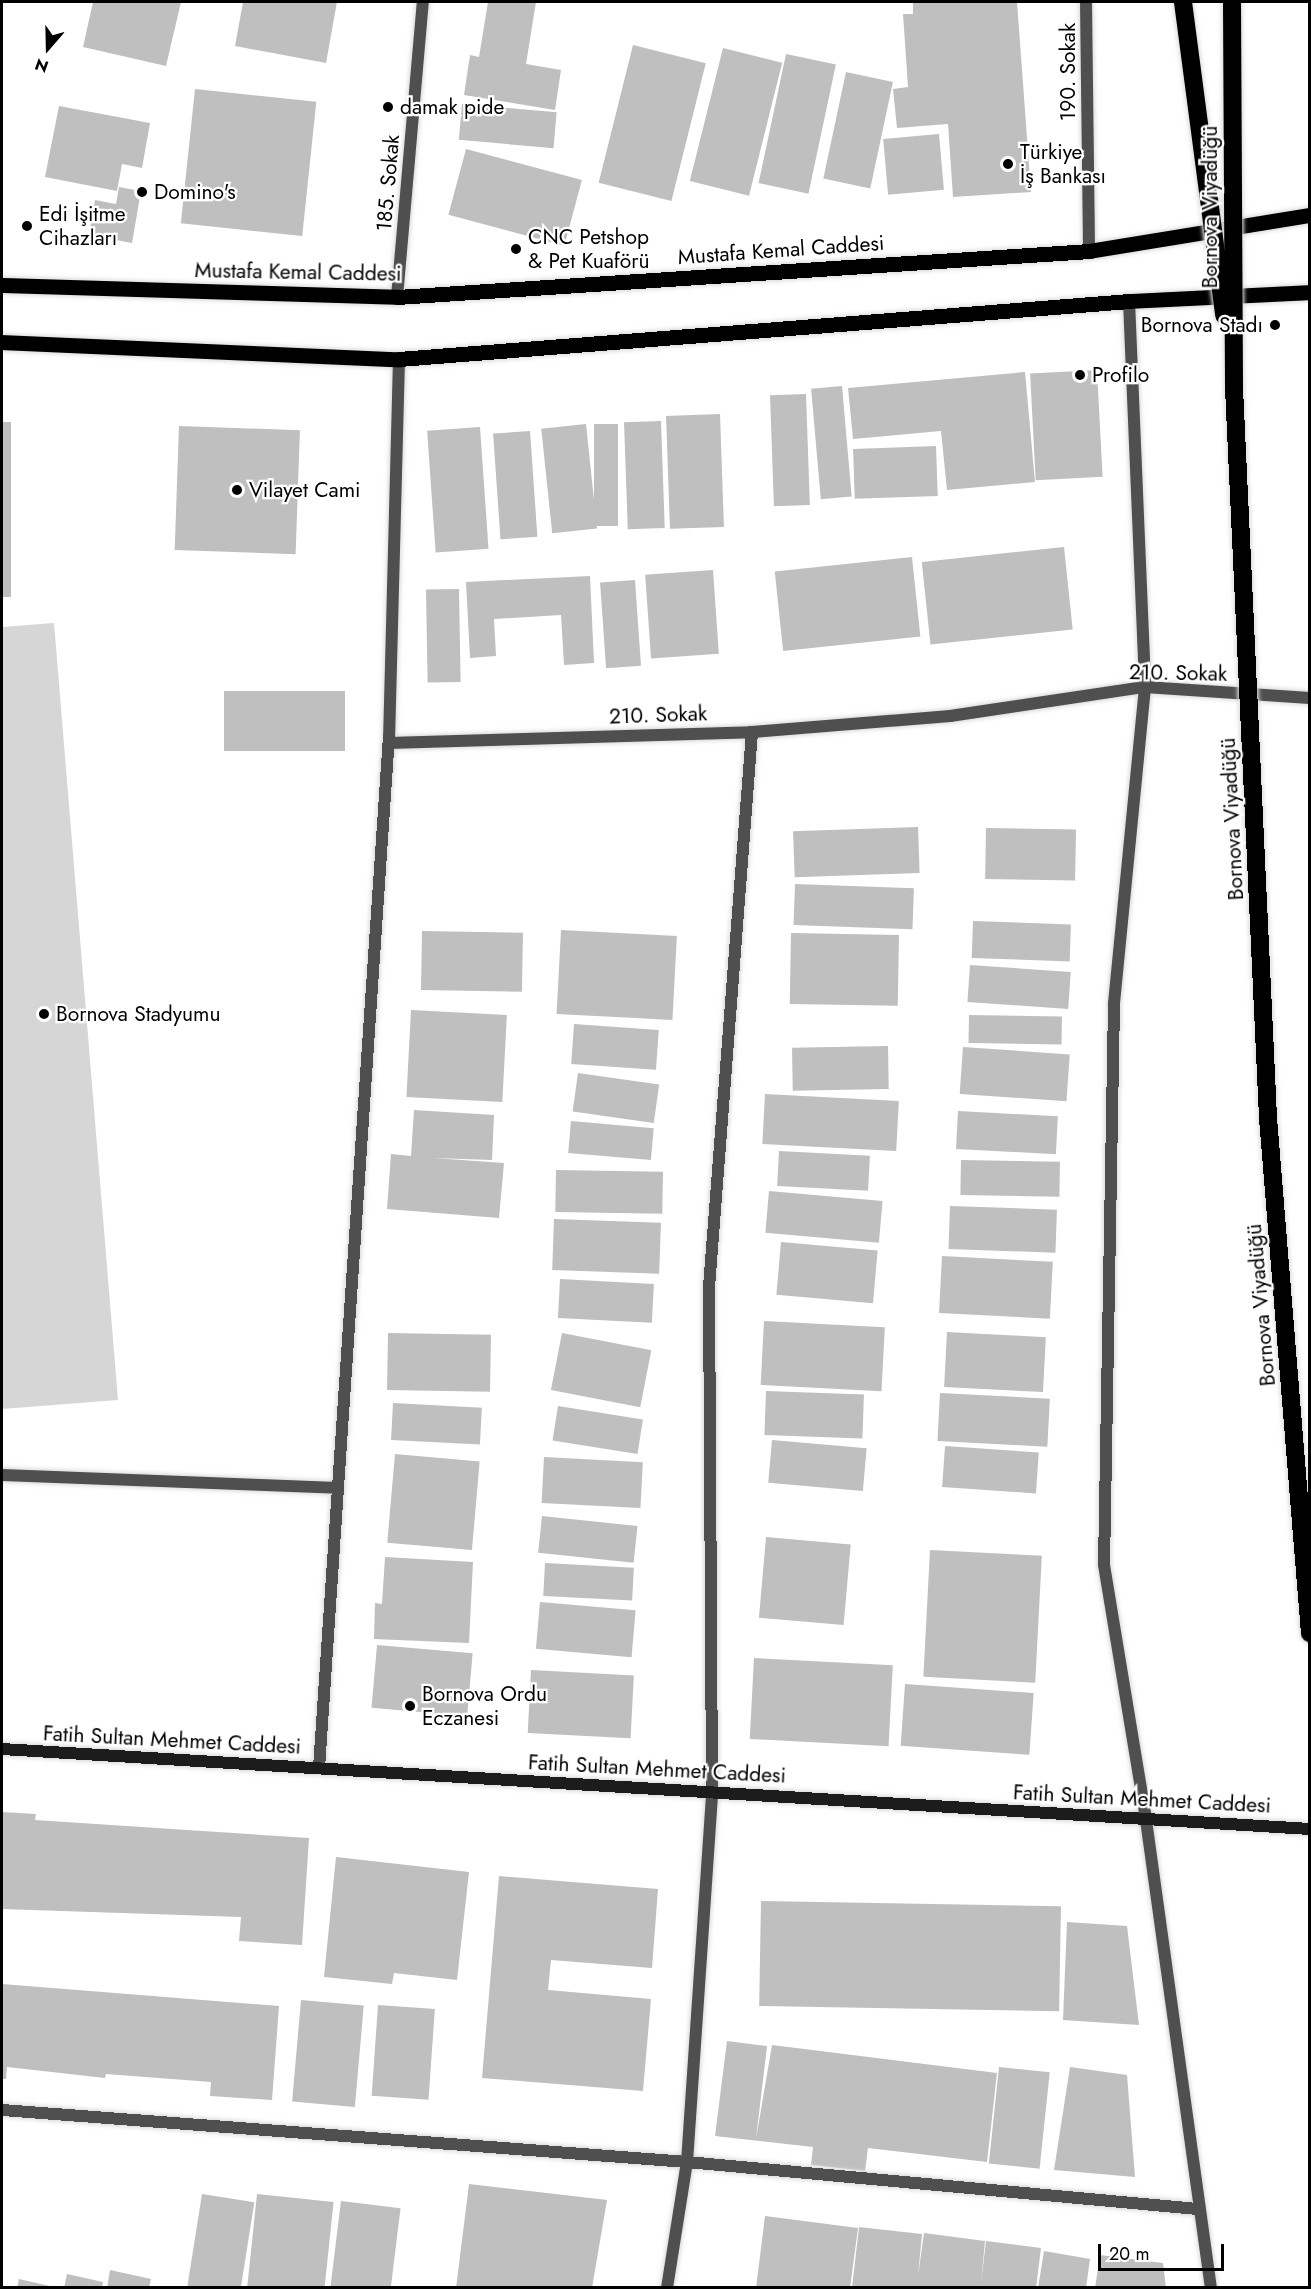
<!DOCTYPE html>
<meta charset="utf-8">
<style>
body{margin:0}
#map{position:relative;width:1311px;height:2289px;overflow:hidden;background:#fff;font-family:Jost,sans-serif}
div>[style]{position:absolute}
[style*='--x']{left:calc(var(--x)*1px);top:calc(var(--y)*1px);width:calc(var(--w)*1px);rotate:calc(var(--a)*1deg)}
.green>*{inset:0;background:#d6d6d6}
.building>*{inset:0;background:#bfbfbf;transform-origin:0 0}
.roads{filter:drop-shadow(0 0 2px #dbdbdb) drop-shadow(0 0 2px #dbdbdb)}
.street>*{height:12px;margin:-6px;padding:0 6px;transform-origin:6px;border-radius:6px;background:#4f4f4f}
.secondary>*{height:12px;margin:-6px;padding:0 6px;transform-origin:6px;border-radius:6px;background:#1c1c1c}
.primary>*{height:15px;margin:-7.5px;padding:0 7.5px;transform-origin:7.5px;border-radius:7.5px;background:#000}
.bridges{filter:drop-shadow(0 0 2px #dbdbdb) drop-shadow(0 0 2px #dbdbdb)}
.highway-bridge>*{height:18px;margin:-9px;padding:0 9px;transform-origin:9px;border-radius:9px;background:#000}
.dots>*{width:16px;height:16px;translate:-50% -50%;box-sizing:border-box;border:3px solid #fff;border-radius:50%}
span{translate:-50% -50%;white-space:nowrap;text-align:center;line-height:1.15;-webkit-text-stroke:4.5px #fff;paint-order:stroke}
.street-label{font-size:21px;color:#000}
.poi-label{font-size:21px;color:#000}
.left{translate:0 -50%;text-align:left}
.right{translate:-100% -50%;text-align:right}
.frame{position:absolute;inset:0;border:3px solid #000;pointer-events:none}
.north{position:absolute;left:18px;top:18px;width:60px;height:60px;-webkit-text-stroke:4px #fff;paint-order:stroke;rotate:200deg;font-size:16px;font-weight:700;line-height:24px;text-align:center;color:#000}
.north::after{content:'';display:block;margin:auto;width:21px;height:27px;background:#000;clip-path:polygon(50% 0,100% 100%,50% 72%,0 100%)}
.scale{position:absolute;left:1098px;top:2244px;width:126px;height:27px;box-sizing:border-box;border:3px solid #000;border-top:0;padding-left:8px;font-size:18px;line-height:21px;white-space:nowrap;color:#000;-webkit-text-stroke:4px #fff;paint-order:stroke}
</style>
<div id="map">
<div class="green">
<i style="clip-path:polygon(54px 623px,118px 1400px,2px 1409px,2px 627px)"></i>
</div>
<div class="building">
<i style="clip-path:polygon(93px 2px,181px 2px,166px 66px,83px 47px)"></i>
<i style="clip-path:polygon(243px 2px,337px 2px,326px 63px,235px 46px)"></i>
<i style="clip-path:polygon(488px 2px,536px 2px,526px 64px,561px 70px,555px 110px,464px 95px,470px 55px,479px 57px)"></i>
<i style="clip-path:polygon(913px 2px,1017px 2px,1031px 192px,953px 197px,948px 124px,897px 128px,893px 89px,908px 87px,903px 14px,913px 14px)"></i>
<i style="left:633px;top:45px;width:75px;height:142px;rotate:14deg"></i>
<i style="left:723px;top:48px;width:61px;height:137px;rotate:14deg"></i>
<i style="left:786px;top:54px;width:51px;height:132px;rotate:12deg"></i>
<i style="left:846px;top:72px;width:48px;height:109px;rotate:12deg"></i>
<i style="left:195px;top:89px;width:122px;height:135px;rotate:6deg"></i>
<i style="left:462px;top:104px;width:95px;height:36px;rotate:5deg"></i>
<i style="clip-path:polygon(59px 106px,150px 123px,142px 168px,122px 164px,117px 191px,45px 177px)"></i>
<i style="left:939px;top:134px;width:56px;height:56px;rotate:85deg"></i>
<i style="left:466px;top:149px;width:120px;height:68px;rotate:15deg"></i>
<i style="clip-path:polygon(119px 187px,141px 191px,132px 243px,89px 235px,95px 200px,116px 204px)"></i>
<i style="left:1097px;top:370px;width:107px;height:67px;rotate:87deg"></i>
<i style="clip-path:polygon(1025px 372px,1035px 482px,947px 490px,941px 431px,853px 439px,848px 388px)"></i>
<i style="left:842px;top:386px;width:111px;height:31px;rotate:85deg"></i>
<i style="left:806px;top:394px;width:111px;height:36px;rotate:88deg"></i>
<i style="left:720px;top:414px;width:113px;height:54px;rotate:88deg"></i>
<i style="left:661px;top:421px;width:107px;height:37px;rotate:88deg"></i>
<i style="left:2px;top:422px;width:9px;height:175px"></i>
<i style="left:586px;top:424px;width:105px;height:45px;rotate:84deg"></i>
<i style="left:594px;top:424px;width:24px;height:102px"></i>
<i style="left:179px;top:426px;width:121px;height:124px;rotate:2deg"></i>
<i style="left:480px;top:427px;width:122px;height:53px;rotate:86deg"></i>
<i style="left:530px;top:431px;width:106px;height:37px;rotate:86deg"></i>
<i style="left:936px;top:446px;width:50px;height:83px;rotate:88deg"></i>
<i style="left:1064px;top:547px;width:83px;height:143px;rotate:84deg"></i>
<i style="left:912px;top:557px;width:80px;height:138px;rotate:84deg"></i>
<i style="left:713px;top:570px;width:84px;height:68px;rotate:86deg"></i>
<i style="clip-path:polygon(590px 576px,594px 663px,564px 665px,561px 615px,494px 619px,496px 656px,470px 658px,466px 582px)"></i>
<i style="left:635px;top:580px;width:86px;height:35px;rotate:86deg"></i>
<i style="left:459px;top:589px;width:93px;height:33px;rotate:89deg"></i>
<i style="left:224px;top:691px;width:121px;height:60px"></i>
<i style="left:918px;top:827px;width:46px;height:125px;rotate:88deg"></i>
<i style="left:986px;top:828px;width:90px;height:51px;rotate:1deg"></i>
<i style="left:795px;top:884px;width:119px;height:41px;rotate:2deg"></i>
<i style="left:973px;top:921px;width:98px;height:37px;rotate:2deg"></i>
<i style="left:561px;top:930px;width:116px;height:84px;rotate:3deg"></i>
<i style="left:422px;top:931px;width:101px;height:59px;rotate:1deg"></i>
<i style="left:791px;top:933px;width:108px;height:71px;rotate:1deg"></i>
<i style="left:970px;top:965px;width:101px;height:37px;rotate:4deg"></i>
<i style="left:411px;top:1010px;width:96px;height:87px;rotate:3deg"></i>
<i style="left:969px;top:1015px;width:93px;height:28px;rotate:1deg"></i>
<i style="left:574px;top:1024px;width:85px;height:40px;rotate:4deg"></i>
<i style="left:888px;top:1046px;width:43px;height:96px;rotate:89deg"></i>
<i style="left:963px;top:1047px;width:107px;height:47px;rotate:4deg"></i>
<i style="left:578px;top:1073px;width:82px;height:39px;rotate:8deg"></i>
<i style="left:765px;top:1094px;width:134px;height:50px;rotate:3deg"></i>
<i style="clip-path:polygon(414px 1110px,494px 1115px,492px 1160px,433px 1158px,504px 1163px,499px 1218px,387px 1209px,391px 1154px,411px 1156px)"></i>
<i style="left:958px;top:1111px;width:100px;height:38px;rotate:3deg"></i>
<i style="left:571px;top:1121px;width:83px;height:32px;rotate:5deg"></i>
<i style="left:779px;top:1151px;width:91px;height:35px;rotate:3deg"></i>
<i style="left:961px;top:1160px;width:99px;height:35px;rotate:1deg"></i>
<i style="left:556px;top:1170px;width:107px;height:42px;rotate:1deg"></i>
<i style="left:769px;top:1191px;width:114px;height:42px;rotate:5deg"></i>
<i style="left:950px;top:1206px;width:107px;height:43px;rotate:2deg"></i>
<i style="left:554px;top:1219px;width:107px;height:51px;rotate:2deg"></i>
<i style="left:781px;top:1242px;width:97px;height:53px;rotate:5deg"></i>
<i style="left:942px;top:1256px;width:111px;height:57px;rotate:3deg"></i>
<i style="left:560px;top:1279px;width:94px;height:39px;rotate:3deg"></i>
<i style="left:764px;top:1321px;width:121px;height:64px;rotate:3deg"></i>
<i style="left:947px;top:1332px;width:99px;height:55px;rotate:3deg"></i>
<i style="left:388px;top:1333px;width:103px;height:57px;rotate:1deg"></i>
<i style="left:562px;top:1333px;width:91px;height:58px;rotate:11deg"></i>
<i style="left:766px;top:1391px;width:98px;height:44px;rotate:2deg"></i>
<i style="left:940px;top:1393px;width:110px;height:48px;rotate:3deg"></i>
<i style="left:393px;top:1403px;width:89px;height:37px;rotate:3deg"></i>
<i style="left:558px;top:1406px;width:86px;height:35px;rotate:9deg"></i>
<i style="left:772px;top:1440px;width:95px;height:43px;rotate:5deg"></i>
<i style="left:945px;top:1446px;width:94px;height:41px;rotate:4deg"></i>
<i style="left:395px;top:1454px;width:85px;height:89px;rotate:5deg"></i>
<i style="left:544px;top:1457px;width:99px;height:46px;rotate:3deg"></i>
<i style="left:542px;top:1516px;width:96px;height:37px;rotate:6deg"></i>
<i style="left:766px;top:1537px;width:85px;height:81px;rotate:5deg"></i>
<i style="left:930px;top:1550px;width:112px;height:127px;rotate:3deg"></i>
<i style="clip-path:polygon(385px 1557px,473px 1562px,469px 1643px,374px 1639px,375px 1603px,382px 1604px)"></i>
<i style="left:545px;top:1563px;width:89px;height:33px;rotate:3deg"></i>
<i style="left:540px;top:1602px;width:96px;height:47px;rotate:5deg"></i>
<i style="left:377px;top:1645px;width:96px;height:63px;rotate:5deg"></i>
<i style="left:754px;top:1658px;width:139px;height:81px;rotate:3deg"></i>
<i style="left:531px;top:1670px;width:103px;height:63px;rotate:3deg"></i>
<i style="left:905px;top:1684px;width:129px;height:62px;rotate:4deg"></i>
<i style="clip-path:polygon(2px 1812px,36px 1814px,35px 1820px,309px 1838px,302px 1945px,239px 1941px,241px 1917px,2px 1909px)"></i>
<i style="clip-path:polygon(336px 1857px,469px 1872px,457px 1980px,394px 1973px,392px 1984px,324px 1977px)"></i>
<i style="clip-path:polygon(499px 1876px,658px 1889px,652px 1968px,551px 1960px,548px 1990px,651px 1999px,643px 2091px,482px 2078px)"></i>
<i style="left:761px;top:1901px;width:300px;height:105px;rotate:1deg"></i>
<i style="clip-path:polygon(1067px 1922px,1127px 1926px,1139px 2025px,1063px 2020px)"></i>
<i style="clip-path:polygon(2px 1984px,279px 2006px,272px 2100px,210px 2096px,211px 2082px,106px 2074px,105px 2078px,7px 2067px,6px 2079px,2px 2079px)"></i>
<i style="left:301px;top:2000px;width:63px;height:102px;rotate:5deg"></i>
<i style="left:378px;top:2005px;width:57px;height:91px;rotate:4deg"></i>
<i style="clip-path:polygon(727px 2041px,767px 2046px,756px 2139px,772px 2045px,997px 2073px,987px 2162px,868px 2148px,865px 2171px,811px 2165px,813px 2147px,715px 2136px)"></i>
<i style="left:999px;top:2067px;width:51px;height:97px;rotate:6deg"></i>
<i style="clip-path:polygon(1070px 2067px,1127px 2075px,1135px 2177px,1054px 2170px)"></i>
<i style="clip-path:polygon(469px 2184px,607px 2200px,592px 2288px,456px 2288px)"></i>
<i style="left:202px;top:2194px;width:53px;height:95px;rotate:9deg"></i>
<i style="left:257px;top:2194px;width:77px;height:94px;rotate:6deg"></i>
<i style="left:341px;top:2201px;width:60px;height:88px;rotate:7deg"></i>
<i style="clip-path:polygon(765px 2216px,858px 2228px,850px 2288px,756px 2288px)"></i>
<i style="clip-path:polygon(859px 2227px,922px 2234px,918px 2276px,924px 2233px,985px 2241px,981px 2283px,986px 2241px,1041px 2248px,1036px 2288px,852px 2288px)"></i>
<i style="clip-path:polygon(1044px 2251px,1090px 2259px,1086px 2288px,1038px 2288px)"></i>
<i style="clip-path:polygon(1100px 2255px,1163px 2263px,1166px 2288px,1095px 2288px)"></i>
<i style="clip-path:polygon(110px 2270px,151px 2279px,149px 2288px,107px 2288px)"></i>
<i style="clip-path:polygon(67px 2274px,103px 2282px,102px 2288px,64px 2288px)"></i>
<i style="clip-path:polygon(19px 2279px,54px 2287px,54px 2288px,17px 2288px)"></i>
</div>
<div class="roads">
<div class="street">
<i style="--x:1086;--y:2;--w:249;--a:89.3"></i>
<i style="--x:397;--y:297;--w:296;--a:-85"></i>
<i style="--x:1129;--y:301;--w:386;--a:87.6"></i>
<i style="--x:1145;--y:687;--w:319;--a:95.6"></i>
<i style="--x:1114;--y:1004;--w:561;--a:91.02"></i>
<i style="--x:1104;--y:1565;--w:258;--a:80.6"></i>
<i style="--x:1146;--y:1820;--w:472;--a:82.1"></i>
<i style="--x:399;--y:359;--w:384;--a:91.5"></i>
<i style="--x:389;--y:743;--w:363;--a:-1.7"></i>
<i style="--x:752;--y:732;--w:199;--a:-4.6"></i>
<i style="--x:950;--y:716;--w:197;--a:-8.5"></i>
<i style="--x:1145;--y:687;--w:165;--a:3.8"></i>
<i style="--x:2;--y:1475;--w:336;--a:2.2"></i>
<i style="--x:319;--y:1768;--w:1033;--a:-86.12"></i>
<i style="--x:2;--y:2110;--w:687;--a:4.34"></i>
<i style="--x:687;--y:2162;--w:513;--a:5.26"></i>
<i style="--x:667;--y:2288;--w:128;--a:-81"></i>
<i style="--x:687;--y:2162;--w:371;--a:-86.1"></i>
<i style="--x:712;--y:1792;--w:505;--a:-90.34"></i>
<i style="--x:709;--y:1287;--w:557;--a:-85.57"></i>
</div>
<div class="secondary">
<i style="--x:2;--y:1749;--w:1310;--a:3.5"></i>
</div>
<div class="primary">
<i style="--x:2;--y:285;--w:395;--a:1.7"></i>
<i style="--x:397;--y:297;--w:694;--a:-3.8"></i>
<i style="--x:1089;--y:251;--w:224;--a:-9.3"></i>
<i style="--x:2;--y:342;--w:397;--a:2.5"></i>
<i style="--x:399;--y:359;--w:732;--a:-4.54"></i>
<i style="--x:1129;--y:301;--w:181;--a:-2.8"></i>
</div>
</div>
<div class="bridges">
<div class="highway-bridge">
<i style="--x:1183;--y:2;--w:316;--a:82.5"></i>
<i style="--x:1232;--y:2;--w:386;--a:89.7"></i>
<i style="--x:1234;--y:388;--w:731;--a:87.33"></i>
<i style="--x:1268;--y:1118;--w:517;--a:85.34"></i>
</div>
</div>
<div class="dots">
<i style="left:388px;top:107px;background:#000"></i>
<i style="left:1008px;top:164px;background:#000"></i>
<i style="left:142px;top:192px;background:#000"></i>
<i style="left:27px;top:226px;background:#000"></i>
<i style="left:516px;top:249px;background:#000"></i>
<i style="left:1275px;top:325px;background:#000"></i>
<i style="left:1080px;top:375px;background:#000"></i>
<i style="left:237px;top:490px;background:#000"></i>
<i style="left:44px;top:1014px;background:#000"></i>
<i style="left:410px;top:1706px;background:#000"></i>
</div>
<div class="street-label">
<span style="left:1068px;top:72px;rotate:-90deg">190. Sokak</span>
<span style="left:388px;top:183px;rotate:-85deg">185. Sokak</span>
<span style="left:1210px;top:207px;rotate:-90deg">Bornova Viyadüğü</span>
<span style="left:781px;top:250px;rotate:-4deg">Mustafa Kemal Caddesi</span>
<span style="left:298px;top:272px;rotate:1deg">Mustafa Kemal Caddesi</span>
<span style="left:1178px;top:673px;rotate:1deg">210. Sokak</span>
<span style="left:658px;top:715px;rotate:-2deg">210. Sokak</span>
<span style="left:1232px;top:819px;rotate:-93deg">Bornova Viyadüğü</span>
<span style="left:1261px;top:1305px;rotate:-95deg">Bornova Viyadüğü</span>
<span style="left:172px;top:1740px;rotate:3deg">Fatih Sultan Mehmet Caddesi</span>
<span style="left:657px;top:1769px;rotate:3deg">Fatih Sultan Mehmet Caddesi</span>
<span style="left:1142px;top:1799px;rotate:3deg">Fatih Sultan Mehmet Caddesi</span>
</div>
<div class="poi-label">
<span class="left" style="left:400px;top:107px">damak pide</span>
<span class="left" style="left:1020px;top:164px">Türkiye<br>İş Bankası</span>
<span class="left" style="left:154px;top:192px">Domino's</span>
<span class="left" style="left:39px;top:226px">Edi İşitme<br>Cihazları</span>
<span class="left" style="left:528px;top:249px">CNC Petshop<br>&amp; Pet Kuaförü</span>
<span class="right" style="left:1263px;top:325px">Bornova Stadı</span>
<span class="left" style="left:1092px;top:375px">Profilo</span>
<span class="left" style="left:249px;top:490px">Vilayet Cami</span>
<span class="left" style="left:56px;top:1014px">Bornova Stadyumu</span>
<span class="left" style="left:422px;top:1706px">Bornova Ordu<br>Eczanesi</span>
</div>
<div class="frame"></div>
<div class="north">N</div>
<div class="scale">20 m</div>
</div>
